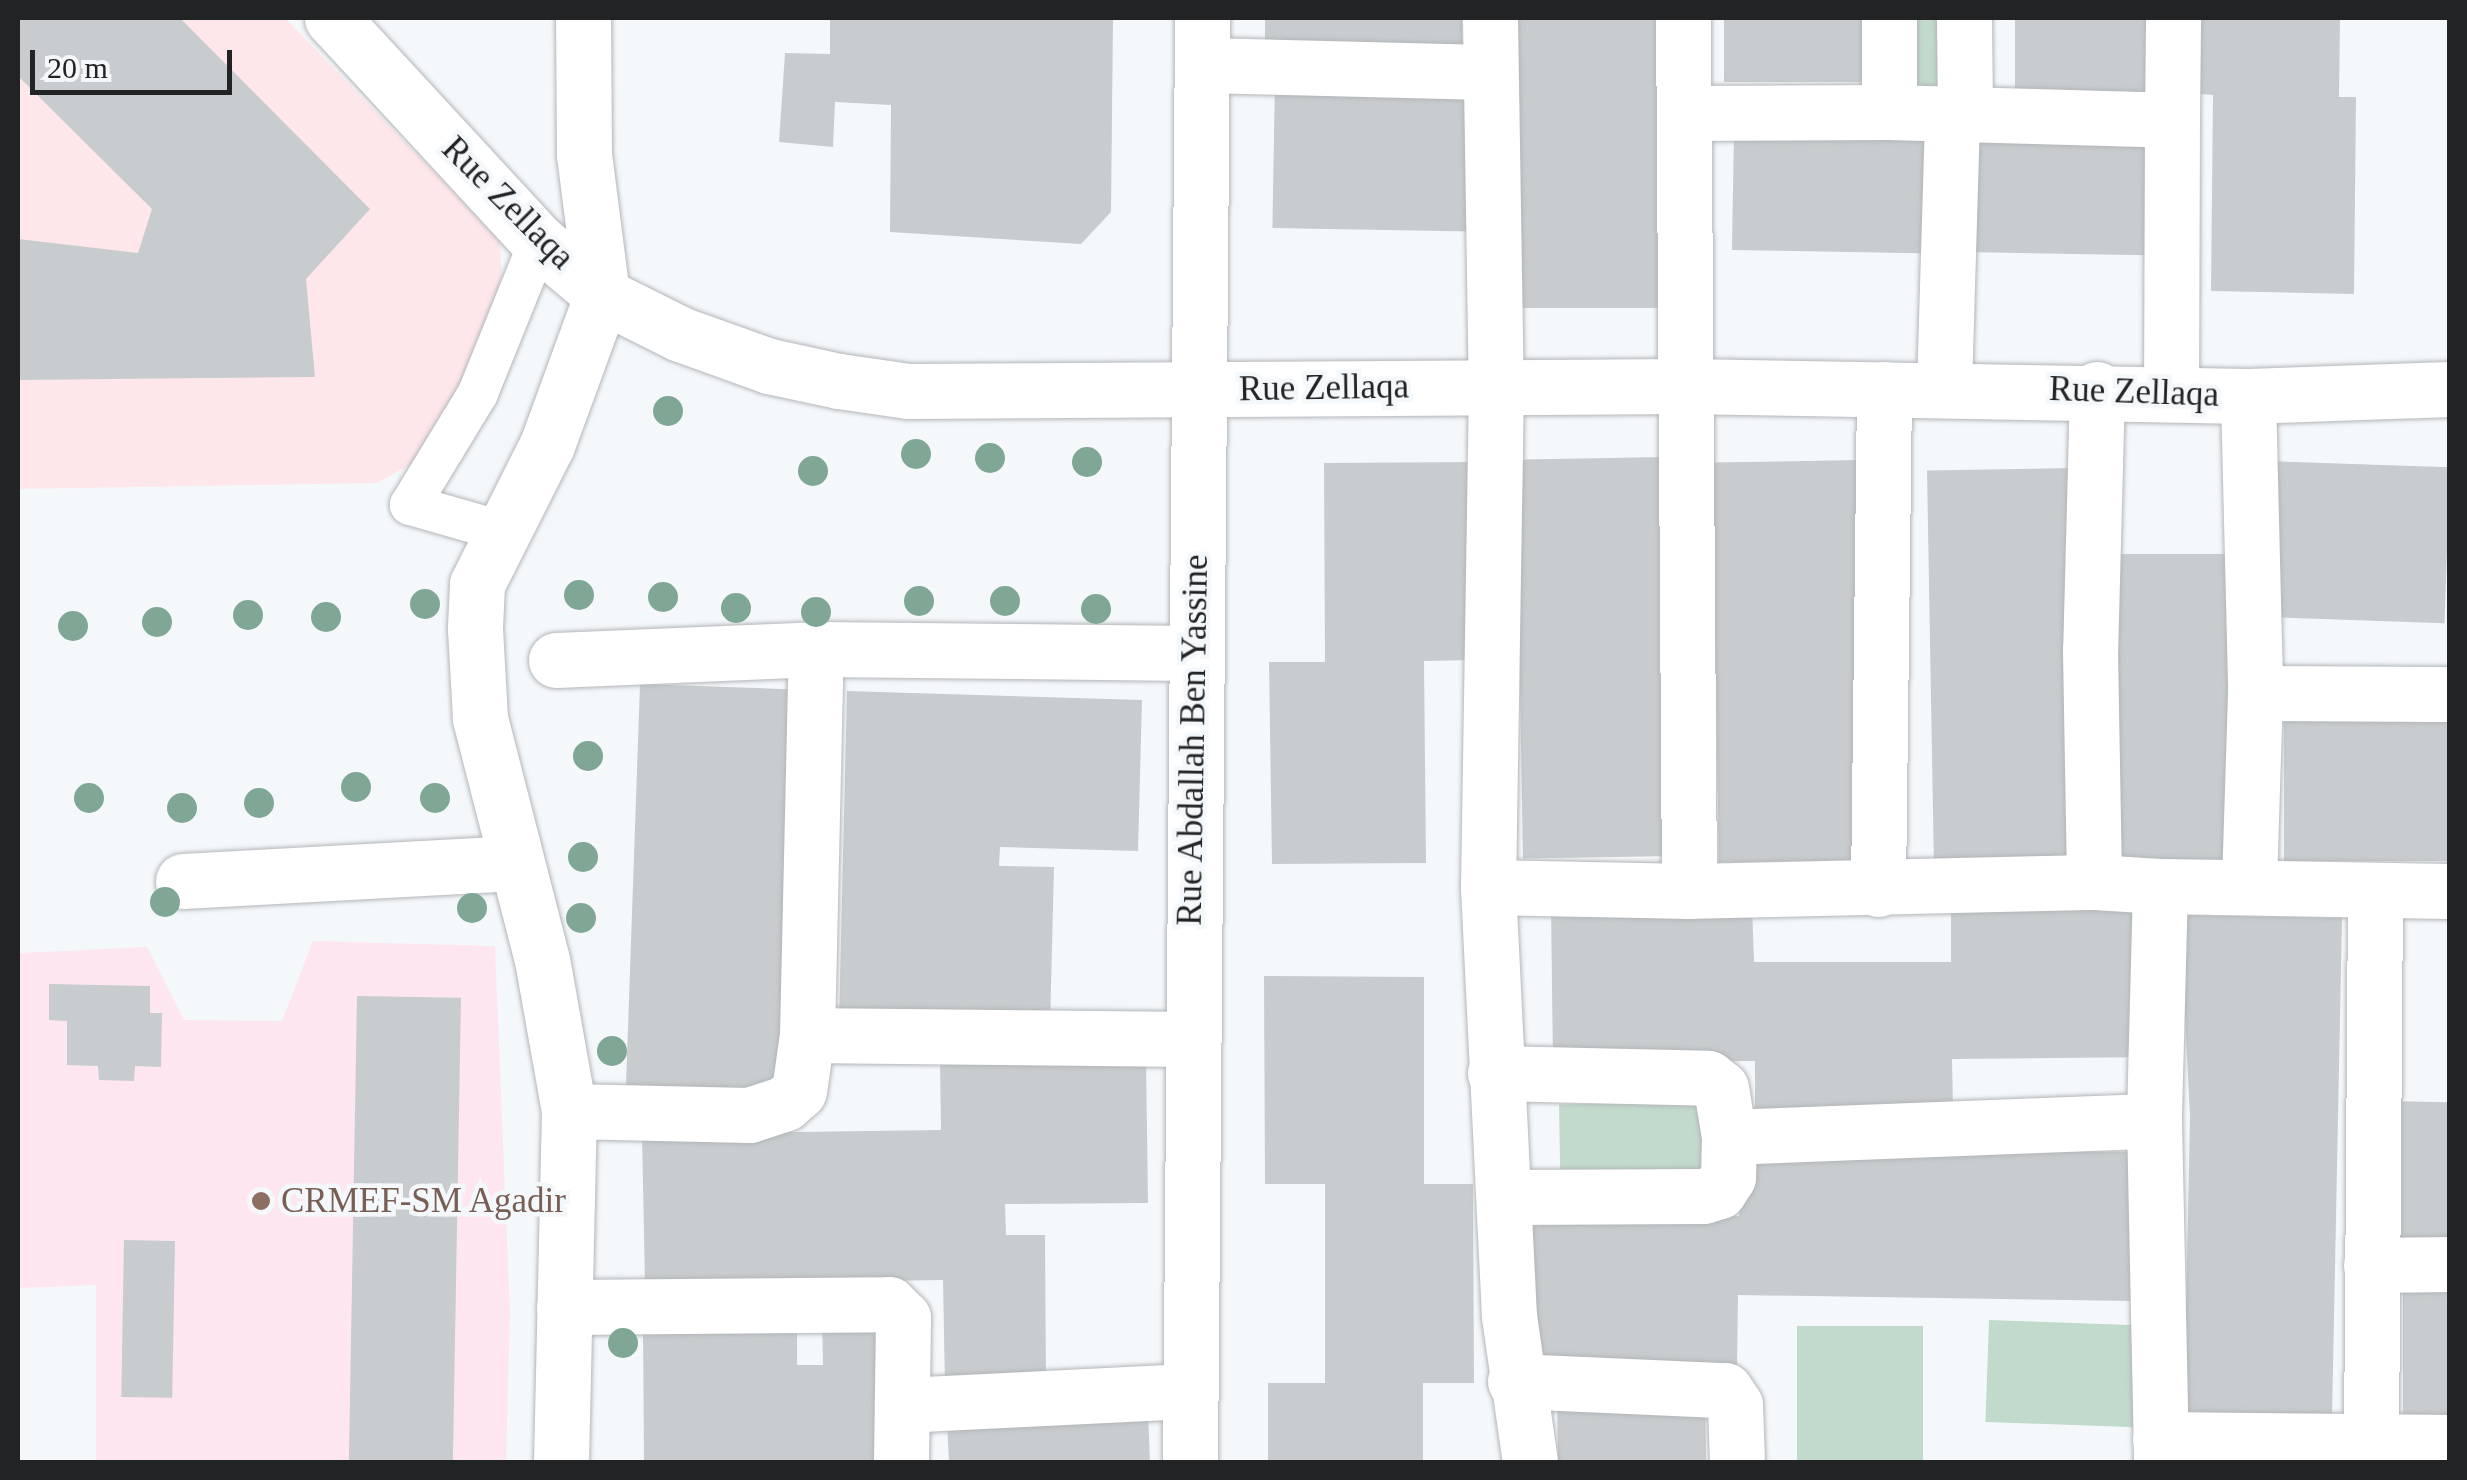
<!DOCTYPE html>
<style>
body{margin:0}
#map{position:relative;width:2467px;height:1480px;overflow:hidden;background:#f5f8fb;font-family:Georgia,serif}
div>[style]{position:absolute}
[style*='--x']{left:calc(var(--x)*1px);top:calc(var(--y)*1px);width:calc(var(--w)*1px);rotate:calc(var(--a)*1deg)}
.commercial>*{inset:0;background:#fde7ea}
.education>*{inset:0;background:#fee6f0}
.green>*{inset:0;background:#c2dacb;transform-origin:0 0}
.building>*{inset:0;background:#c8ccce;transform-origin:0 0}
.roads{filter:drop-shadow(0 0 2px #b3b6b9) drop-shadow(0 0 2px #b3b6b9)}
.service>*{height:40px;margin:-20px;padding:0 20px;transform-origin:20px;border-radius:20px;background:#fff}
.minor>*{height:55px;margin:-27.5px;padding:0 27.5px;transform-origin:27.5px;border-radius:27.5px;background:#fff}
.trees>*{width:30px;height:30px;margin:-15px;border-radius:50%;background:#80a695}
.dots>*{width:28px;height:28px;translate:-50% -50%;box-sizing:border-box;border:5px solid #f5f8fb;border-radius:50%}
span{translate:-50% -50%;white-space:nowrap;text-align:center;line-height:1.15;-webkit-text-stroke:9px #f5f8fb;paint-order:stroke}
.street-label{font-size:35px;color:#222324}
.education-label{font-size:35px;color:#785e54}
.left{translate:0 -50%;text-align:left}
.frame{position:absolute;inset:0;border:20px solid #222324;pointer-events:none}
.scale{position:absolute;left:30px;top:50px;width:202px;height:45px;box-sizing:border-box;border:5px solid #222324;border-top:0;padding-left:12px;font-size:30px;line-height:35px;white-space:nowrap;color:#222324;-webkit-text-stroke:8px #f5f8fb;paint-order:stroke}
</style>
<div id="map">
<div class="commercial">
<i style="clip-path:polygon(18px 18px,285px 18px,500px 240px,504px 325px,447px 444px,377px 483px,18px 489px)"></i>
</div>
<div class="education">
<i style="clip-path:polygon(313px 941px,495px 946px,510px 1313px,506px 1462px,96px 1462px,96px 1285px,18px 1288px,18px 953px,147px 947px,184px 1020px,282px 1021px)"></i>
</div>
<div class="green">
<i style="left:1900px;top:18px;width:55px;height:70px"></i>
<i style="left:1702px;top:1102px;width:74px;height:143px;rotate:89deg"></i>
<i style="left:1989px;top:1320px;width:163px;height:102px;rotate:2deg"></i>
<i style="left:1797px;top:1326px;width:126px;height:136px"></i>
</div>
<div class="building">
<i style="clip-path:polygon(18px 18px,180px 18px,370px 209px,306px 279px,315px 377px,18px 380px,18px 239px,138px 253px,152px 209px,18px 76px)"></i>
<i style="clip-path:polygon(830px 18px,1113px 18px,1111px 212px,1081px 244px,890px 232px,891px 105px,835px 102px,833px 147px,779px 142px,785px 53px,830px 54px)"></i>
<i style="left:1265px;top:18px;width:197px;height:27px"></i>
<i style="left:1510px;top:18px;width:149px;height:290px"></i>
<i style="left:1724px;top:18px;width:147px;height:64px"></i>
<i style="left:2015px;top:18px;width:143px;height:80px"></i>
<i style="clip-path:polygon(2186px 18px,2340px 18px,2339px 97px,2356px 97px,2354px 294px,2211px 291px,2213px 95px,2186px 93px)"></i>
<i style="left:1275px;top:79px;width:198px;height:149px;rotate:1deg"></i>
<i style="left:1734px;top:131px;width:202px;height:119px;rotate:1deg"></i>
<i style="left:1966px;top:134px;width:197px;height:118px;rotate:1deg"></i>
<i style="left:1664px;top:457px;width:399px;height:148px;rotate:89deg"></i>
<i style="left:1860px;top:460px;width:400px;height:148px;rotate:89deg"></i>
<i style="left:2268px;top:461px;width:182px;height:156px;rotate:2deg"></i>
<i style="clip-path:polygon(1472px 462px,1474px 660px,1424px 661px,1426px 863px,1272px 864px,1269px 662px,1325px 662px,1324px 463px)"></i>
<i style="left:2076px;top:468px;width:398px;height:149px;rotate:89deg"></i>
<i style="left:2093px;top:554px;width:148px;height:305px"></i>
<i style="left:640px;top:684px;width:162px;height:401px;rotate:2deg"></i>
<i style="clip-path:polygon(847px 691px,1142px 700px,1138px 851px,1000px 847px,999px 866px,1054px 867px,1050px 1028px,839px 1021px)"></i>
<i style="left:2450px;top:712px;width:149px;height:166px;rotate:90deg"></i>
<i style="clip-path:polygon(1752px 906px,1754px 962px,1951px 962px,1951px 910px,2154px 910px,2154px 1057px,1952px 1059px,1953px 1110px,1755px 1112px,1755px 1061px,1553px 1063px,1551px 907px)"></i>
<i style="clip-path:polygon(2180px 915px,2342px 918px,2332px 1418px,2184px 1414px,2190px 1116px)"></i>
<i style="clip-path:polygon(1264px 976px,1424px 977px,1424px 1184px,1473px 1184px,1474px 1383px,1423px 1383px,1423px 1462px,1268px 1462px,1268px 1383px,1325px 1383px,1325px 1184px,1265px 1184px)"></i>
<i style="clip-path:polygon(49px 984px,150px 986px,150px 1013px,162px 1013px,161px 1067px,135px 1066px,134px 1081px,99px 1080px,98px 1066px,67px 1065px,67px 1021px,49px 1020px)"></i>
<i style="left:357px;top:996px;width:104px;height:466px;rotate:1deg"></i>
<i style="clip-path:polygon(1146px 1059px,1148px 1203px,1005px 1204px,1006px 1235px,1045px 1235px,1046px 1387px,945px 1388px,943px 1280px,645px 1285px,642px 1134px,941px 1130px,940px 1061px)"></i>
<i style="left:2383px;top:1101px;width:67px;height:149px;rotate:1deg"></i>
<i style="clip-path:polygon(1739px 1147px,2138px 1152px,2135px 1301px,1738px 1295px,1737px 1370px,1532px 1367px,1533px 1213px,1739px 1216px)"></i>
<i style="left:124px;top:1240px;width:51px;height:157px;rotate:1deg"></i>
<i style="left:2403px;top:1278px;width:47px;height:148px"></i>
<i style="clip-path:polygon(822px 1320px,896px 1320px,898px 1462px,644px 1462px,643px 1328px,797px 1327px,797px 1365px,823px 1365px)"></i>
<i style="left:1705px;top:1396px;width:66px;height:148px;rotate:89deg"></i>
<i style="clip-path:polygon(1148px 1414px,1150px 1462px,949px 1462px,947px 1422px)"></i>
</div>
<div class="roads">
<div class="service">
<i style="--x:505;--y:532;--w:99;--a:-164.1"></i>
<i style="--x:410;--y:505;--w:131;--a:-58.7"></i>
<i style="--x:478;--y:393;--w:163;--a:-68"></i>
</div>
<div class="minor">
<i style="--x:332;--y:18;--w:305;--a:47.3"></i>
<i style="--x:539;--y:242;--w:82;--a:40.1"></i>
<i style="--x:602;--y:295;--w:87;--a:26.6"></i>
<i style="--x:680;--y:334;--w:95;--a:19.8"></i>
<i style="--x:769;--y:366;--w:72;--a:12.1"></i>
<i style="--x:839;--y:381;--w:70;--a:8.2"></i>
<i style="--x:908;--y:391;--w:778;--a:-0.37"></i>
<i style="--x:1686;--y:386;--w:562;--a:1.02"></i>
<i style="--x:2248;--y:396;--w:202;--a:-2"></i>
<i style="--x:1490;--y:18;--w:367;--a:89.1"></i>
<i style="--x:1496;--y:385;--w:502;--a:90.91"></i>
<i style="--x:1488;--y:887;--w:430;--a:87.2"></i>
<i style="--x:1509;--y:1316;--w:148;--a:81.8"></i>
<i style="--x:1889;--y:18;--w:94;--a:90"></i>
<i style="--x:1889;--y:112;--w:283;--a:1.6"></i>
<i style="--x:2172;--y:120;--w:273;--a:90.2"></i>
<i style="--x:1964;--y:18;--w:95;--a:89.4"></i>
<i style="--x:1202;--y:65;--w:287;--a:1.4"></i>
<i style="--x:1685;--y:113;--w:204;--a:-0.3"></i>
<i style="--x:2172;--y:120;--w:102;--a:-89.4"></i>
<i style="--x:1944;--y:388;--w:275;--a:-88.3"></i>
<i style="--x:2097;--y:389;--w:261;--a:91.5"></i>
<i style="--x:2090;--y:650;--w:232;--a:89"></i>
<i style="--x:2094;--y:882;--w:66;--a:3.5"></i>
<i style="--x:2160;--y:886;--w:235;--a:91.5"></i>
<i style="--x:2154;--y:1121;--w:341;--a:88.8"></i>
<i style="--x:2248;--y:396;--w:297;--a:88.6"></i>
<i style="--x:2255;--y:693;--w:194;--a:91.8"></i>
<i style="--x:556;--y:660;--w:260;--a:-2.4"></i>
<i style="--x:816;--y:649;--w:376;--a:0.6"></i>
<i style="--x:2255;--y:693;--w:195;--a:0.3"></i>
<i style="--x:183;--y:881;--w:332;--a:-3.1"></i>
<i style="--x:2160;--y:886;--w:290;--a:1"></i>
<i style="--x:1488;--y:887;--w:201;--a:1.1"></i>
<i style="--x:1689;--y:891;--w:873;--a:-90.39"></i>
<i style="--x:1878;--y:889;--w:500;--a:-89.31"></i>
<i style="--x:1689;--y:891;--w:405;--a:-1.3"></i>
<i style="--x:807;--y:1035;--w:383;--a:0.6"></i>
<i style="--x:1495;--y:1073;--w:213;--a:1.3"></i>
<i style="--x:1708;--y:1078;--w:16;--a:38"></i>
<i style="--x:1721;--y:1088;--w:50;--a:80.7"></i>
<i style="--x:1729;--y:1137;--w:40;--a:91.4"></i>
<i style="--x:1728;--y:1177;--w:17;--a:123"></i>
<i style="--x:1719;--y:1191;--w:16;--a:162"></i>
<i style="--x:1704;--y:1196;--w:197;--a:179.7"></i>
<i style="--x:569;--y:1111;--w:180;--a:1.3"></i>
<i style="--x:749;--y:1115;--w:38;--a:-18"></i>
<i style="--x:785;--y:1103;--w:18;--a:-41"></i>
<i style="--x:799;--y:1091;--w:57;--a:-81.9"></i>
<i style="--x:807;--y:1035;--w:386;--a:-88.7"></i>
<i style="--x:1729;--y:1137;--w:425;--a:-2.2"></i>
<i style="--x:2371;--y:1265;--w:79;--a:-0.7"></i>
<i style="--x:564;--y:1307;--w:325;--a:-0.5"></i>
<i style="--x:889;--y:1304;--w:20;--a:45"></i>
<i style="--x:903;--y:1318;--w:144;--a:90.8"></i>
<i style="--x:1515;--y:1381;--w:210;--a:2.5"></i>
<i style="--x:1725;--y:1390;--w:18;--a:56"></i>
<i style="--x:1735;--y:1405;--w:57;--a:88"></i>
<i style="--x:902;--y:1405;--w:289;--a:-2.8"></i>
<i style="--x:2160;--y:1439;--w:290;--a:0.6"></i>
<i style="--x:2371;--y:1441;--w:547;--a:-89.58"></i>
<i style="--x:561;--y:1462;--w:351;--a:-88.7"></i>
<i style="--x:569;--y:1111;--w:153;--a:-100.1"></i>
<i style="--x:542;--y:960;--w:250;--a:-104.4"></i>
<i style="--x:480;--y:718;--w:90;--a:-93.2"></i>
<i style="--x:475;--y:628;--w:44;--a:-87.4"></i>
<i style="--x:477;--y:584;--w:156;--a:-63.3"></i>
<i style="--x:547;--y:445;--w:160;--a:-69.9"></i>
<i style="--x:602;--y:295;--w:141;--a:-97.3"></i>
<i style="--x:584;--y:155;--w:137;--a:-90.4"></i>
<i style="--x:1190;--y:1462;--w:1444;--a:-89.52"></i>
</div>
</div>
<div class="trees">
<i style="left:668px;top:411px"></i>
<i style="left:916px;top:454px"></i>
<i style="left:990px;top:458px"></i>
<i style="left:1087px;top:462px"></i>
<i style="left:813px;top:471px"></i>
<i style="left:579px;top:595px"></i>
<i style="left:663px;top:597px"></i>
<i style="left:919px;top:601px"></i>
<i style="left:1005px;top:601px"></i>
<i style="left:425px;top:604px"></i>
<i style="left:736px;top:608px"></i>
<i style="left:1096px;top:609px"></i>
<i style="left:816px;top:612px"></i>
<i style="left:248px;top:615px"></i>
<i style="left:326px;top:617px"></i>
<i style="left:157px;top:622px"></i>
<i style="left:73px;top:626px"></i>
<i style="left:588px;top:756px"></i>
<i style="left:356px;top:787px"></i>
<i style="left:89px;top:798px"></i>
<i style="left:435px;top:798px"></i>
<i style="left:259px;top:803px"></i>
<i style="left:182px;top:808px"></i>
<i style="left:583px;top:857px"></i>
<i style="left:165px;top:902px"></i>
<i style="left:472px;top:908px"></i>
<i style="left:581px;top:918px"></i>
<i style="left:612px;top:1051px"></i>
<i style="left:623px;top:1343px"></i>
</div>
<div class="dots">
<i style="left:261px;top:1201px;background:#8d6e63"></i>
</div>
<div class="street-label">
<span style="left:508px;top:203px;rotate:45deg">Rue Zellaqa</span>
<span style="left:1324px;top:388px;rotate:-1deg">Rue Zellaqa</span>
<span style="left:2134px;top:392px;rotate:2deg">Rue Zellaqa</span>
<span style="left:1193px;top:740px;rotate:-89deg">Rue Abdallah Ben Yassine</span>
</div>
<div class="education-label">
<span class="left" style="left:281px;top:1201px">CRMEF-SM Agadir</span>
</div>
<div class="frame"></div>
<div class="scale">20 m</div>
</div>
